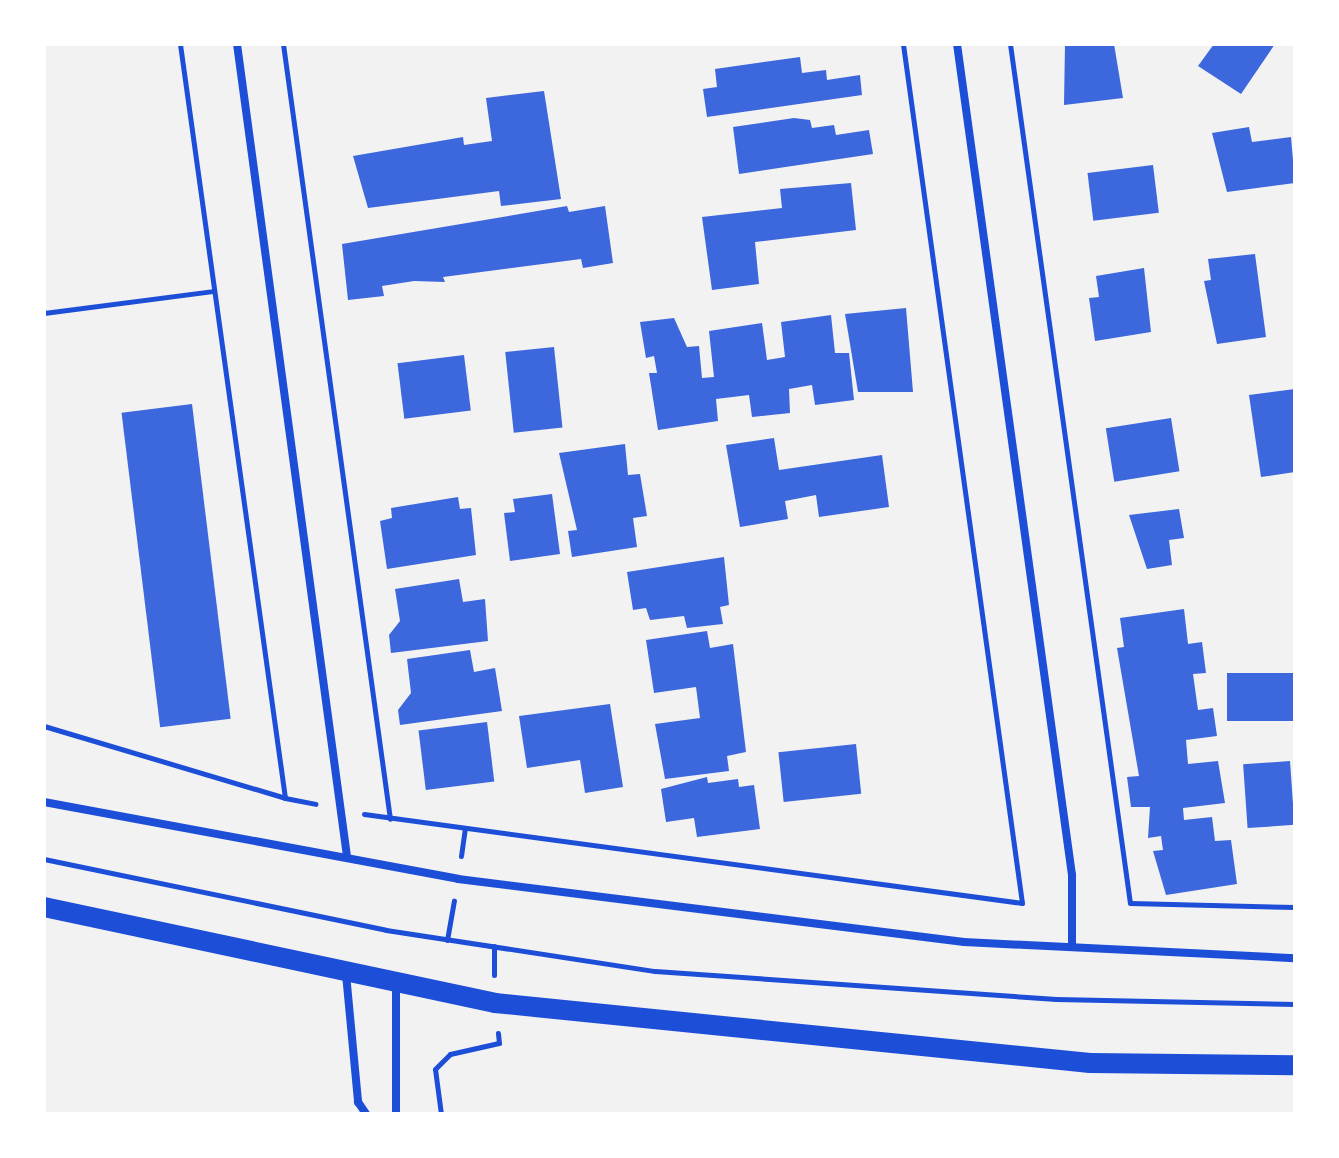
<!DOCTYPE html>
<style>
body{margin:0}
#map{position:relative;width:1339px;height:1158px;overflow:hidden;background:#f2f2f2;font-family:"Fira Sans",sans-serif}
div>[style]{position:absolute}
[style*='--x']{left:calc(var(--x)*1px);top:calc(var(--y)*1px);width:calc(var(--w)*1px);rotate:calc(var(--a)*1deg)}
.building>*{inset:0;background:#3d67dc;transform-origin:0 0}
.path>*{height:5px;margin:-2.5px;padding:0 2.5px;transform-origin:2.5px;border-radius:2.5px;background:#1d4ed8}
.minor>*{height:8px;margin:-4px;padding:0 4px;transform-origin:4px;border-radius:4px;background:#1d4ed8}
.primary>*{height:20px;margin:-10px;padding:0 10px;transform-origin:10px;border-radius:10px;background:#1d4ed8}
span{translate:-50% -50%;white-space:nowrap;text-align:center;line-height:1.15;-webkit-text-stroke:8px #fff;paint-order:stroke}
.frame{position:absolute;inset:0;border:46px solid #fff;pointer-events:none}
</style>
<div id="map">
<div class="building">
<i style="clip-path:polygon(1065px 44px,1114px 44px,1123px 98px,1064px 105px)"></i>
<i style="clip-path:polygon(1214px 44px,1275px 44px,1241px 94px,1198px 66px)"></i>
<i style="clip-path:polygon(800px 57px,802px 73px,826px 70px,827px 80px,860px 75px,862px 95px,707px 117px,703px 89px,717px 87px,715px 69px)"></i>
<i style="clip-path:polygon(544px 91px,561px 199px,501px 206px,499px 191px,368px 208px,353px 156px,463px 137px,464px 145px,492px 141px,486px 98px)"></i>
<i style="clip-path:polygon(794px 118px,810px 120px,812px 128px,834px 125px,836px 135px,869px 130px,873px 154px,739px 174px,733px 127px)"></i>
<i style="clip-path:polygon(1249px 127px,1252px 142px,1291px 137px,1295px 183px,1227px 192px,1212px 133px)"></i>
<i style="left:1153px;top:165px;width:48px;height:66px;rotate:83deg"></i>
<i style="clip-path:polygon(851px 183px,856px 230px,755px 242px,759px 284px,712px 290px,702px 217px,782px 208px,780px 189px)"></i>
<i style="clip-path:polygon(567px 206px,569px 212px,605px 206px,613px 263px,583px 268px,581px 259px,443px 277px,445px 282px,414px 281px,382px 286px,384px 296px,348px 300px,342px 244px)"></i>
<i style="clip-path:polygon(1255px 254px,1266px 337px,1217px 344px,1204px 281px,1211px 280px,1208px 259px)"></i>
<i style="clip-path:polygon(1144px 268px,1151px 332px,1095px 341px,1089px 298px,1099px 297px,1096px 276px)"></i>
<i style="clip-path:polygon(906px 308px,913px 392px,858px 392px,845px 314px)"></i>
<i style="clip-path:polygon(831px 315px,835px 353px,849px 353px,854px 400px,815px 405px,812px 385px,789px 389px,790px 413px,752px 417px,749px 395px,716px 399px,718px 421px,658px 430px,649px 373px,657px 373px,654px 356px,646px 358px,640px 322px,674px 318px,687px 347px,699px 346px,702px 378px,714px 377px,709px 331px,762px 323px,767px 360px,785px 357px,781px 322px)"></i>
<i style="left:554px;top:347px;width:81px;height:49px;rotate:84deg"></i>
<i style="left:464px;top:355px;width:56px;height:67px;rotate:83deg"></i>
<i style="clip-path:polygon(1295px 389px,1295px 472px,1261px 477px,1249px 395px)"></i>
<i style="left:192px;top:404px;width:317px;height:71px;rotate:83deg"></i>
<i style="left:1171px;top:418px;width:54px;height:66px;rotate:81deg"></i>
<i style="clip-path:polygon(774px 438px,779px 470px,882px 455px,889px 507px,819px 517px,816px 495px,785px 501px,788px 519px,740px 527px,726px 445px)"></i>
<i style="clip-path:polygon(625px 444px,628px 475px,640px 474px,647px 516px,633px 518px,637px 547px,572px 557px,568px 531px,577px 530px,559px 453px)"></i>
<i style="clip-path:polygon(552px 494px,560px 554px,510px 561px,504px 513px,515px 512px,513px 499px)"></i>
<i style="clip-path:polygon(458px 497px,460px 509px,471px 508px,476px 555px,387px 569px,380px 521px,392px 518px,391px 508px)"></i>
<i style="clip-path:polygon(1179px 509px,1184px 538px,1169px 540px,1172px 565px,1147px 569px,1129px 515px)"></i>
<i style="clip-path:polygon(724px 557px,729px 605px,720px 607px,723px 624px,687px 628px,684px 616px,650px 620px,646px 608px,633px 610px,627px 572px)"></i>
<i style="clip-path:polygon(459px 579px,463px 602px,485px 599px,488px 641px,391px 653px,389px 635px,400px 621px,395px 589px)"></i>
<i style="clip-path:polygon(1184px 609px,1188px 644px,1202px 642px,1206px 673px,1193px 674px,1198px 710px,1213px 708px,1217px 736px,1186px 740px,1188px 764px,1218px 761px,1225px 803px,1183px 808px,1184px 820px,1212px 817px,1215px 841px,1231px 840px,1237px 884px,1166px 895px,1153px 851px,1163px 850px,1161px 836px,1148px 838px,1150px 807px,1131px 807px,1127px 777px,1139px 776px,1117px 648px,1124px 647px,1120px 618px)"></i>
<i style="clip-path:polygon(707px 631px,710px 648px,733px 644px,746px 752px,727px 756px,729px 771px,665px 779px,655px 724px,700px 718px,696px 687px,654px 693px,646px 640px)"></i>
<i style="clip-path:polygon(470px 650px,474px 672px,495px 668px,502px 711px,400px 725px,398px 710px,411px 693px,407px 659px)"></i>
<i style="left:1295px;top:673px;width:48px;height:68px;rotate:90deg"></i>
<i style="clip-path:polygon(610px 704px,623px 787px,585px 793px,580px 760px,527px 768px,519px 716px)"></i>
<i style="left:487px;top:722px;width:60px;height:69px;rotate:83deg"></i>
<i style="left:856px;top:744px;width:50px;height:78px;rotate:84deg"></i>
<i style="left:1290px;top:761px;width:64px;height:47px;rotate:86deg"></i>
<i style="clip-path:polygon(707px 777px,708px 783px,738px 779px,739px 787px,754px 785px,760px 829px,697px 837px,694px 818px,666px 822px,661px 789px)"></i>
</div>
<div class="path">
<i style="--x:283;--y:44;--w:782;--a:82.14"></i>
<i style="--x:1010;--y:44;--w:867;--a:82.05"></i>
<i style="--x:1130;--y:903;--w:165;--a:1.4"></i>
<i style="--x:44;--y:313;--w:170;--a:-7.4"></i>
<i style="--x:44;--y:726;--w:252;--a:16.6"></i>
<i style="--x:285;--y:798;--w:761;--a:-97.93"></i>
<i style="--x:285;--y:798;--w:31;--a:11"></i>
<i style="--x:364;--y:814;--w:664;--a:7.7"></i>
<i style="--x:1022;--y:903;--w:867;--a:-97.89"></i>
<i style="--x:461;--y:856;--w:27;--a:-82"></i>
<i style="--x:44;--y:859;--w:349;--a:11.7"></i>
<i style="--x:386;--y:930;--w:272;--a:8.7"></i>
<i style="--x:655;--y:971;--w:402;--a:4"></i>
<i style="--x:1056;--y:999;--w:239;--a:1.2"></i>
<i style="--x:447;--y:940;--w:40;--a:-80"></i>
<i style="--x:494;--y:946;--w:29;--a:90"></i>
<i style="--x:441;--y:1114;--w:45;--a:-97.6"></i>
<i style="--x:435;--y:1069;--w:21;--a:-45"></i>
<i style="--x:450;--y:1054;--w:50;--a:-12.7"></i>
<i style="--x:499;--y:1043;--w:10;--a:-96"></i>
</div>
<div class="minor">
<i style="--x:237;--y:44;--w:820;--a:82.29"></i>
<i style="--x:957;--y:44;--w:839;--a:82.12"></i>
<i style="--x:1072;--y:875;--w:69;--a:90"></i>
<i style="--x:44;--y:802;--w:421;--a:10.5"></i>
<i style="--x:458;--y:879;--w:510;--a:7.1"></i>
<i style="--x:964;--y:942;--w:331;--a:2.8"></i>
<i style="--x:346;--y:974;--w:129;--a:84.6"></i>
<i style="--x:358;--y:1102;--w:14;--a:56"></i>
<i style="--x:396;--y:1114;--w:128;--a:-90"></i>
</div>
<div class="primary">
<i style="--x:44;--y:907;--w:461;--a:12"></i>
<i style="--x:495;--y:1003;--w:598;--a:5.76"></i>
<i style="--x:1090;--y:1063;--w:205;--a:0.6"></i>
</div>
<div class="frame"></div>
</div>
